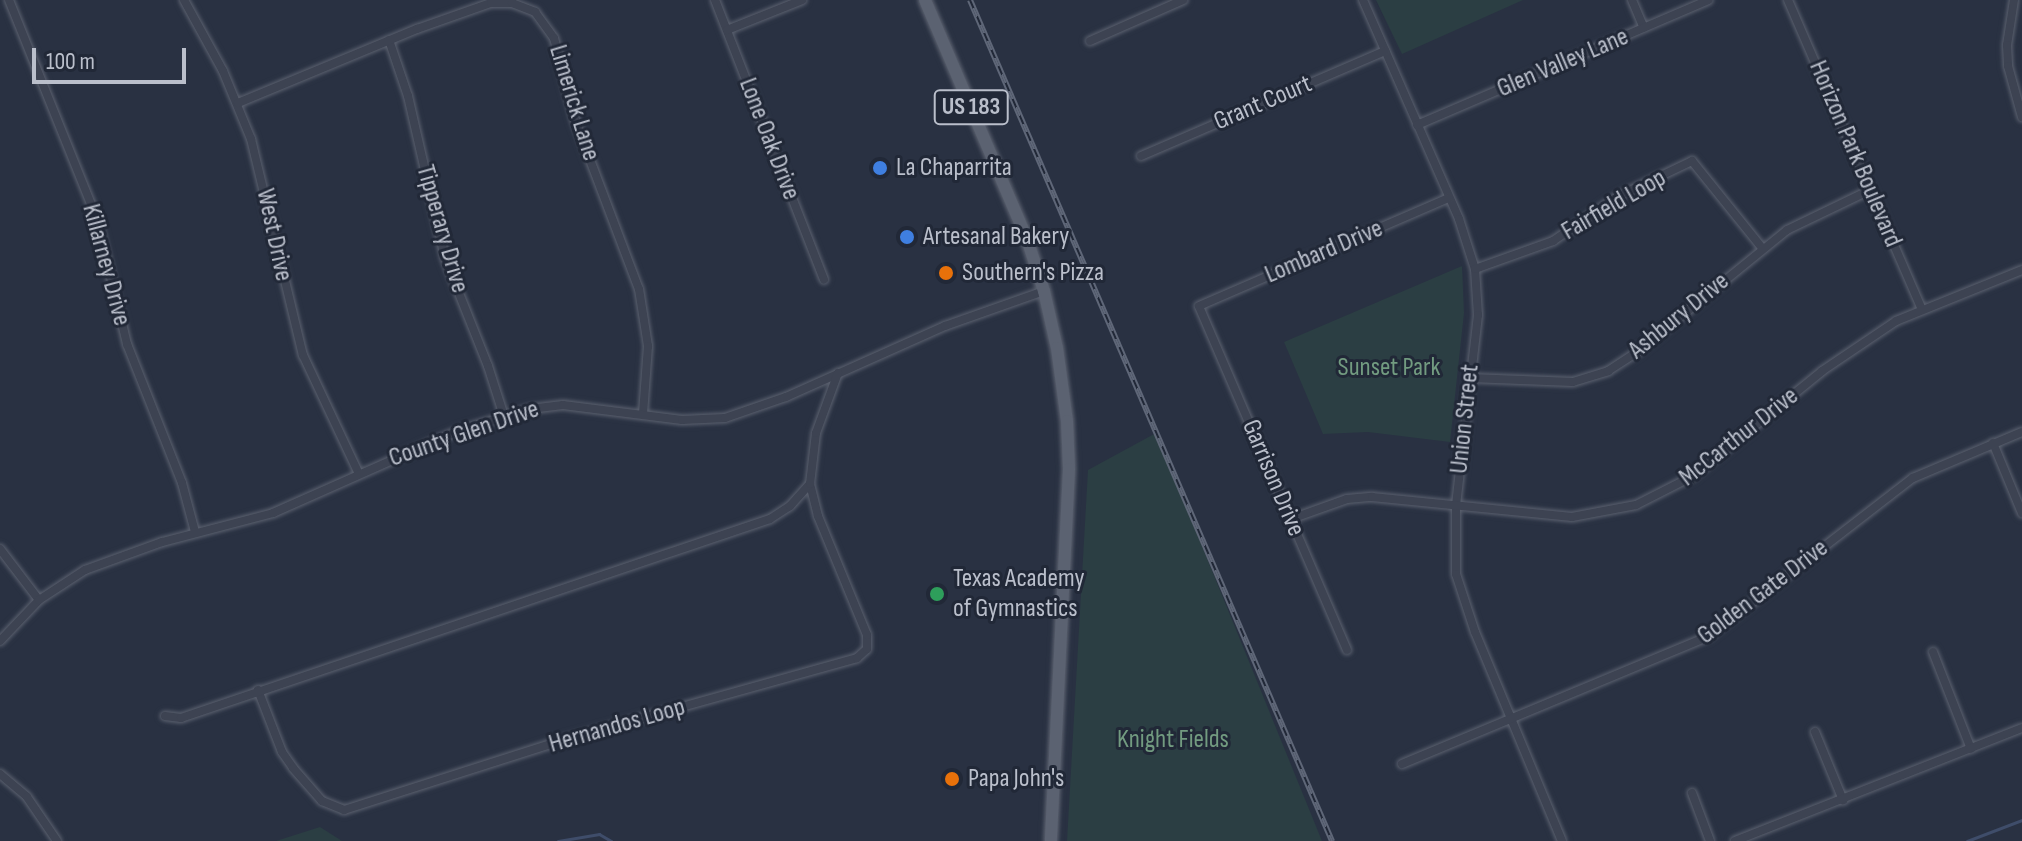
<!DOCTYPE html>
<style>
body{margin:0}
#map{position:relative;width:2022px;height:841px;overflow:hidden;background:#293142;font-family:"Sofia Sans Condensed",sans-serif}
div>[style]{position:absolute}
[style*='--x']{left:calc(var(--x)*1px);top:calc(var(--y)*1px);width:calc(var(--w)*1px);rotate:calc(var(--a)*1deg)}
.green>*{inset:0;background:#2b3e43}
.stream>*{height:3px;margin:-1.5px;padding:0 1.5px;transform-origin:1.5px;border-radius:1.5px;background:#3f4d6a}
.roads{filter:drop-shadow(0 0 2px #5b616f) drop-shadow(0 0 2px #5b616f)}
.street>*{height:8px;margin:-4px;padding:0 4px;transform-origin:4px;border-radius:4px;background:#3d4352}
.primary>*{height:12px;margin:-6px;padding:0 6px;transform-origin:6px;border-radius:6px;background:#5b6271}
.rail>*{height:6px;margin-top:-3px;transform-origin:0;background:repeating-linear-gradient(90deg,#212837 0 9px,#5f6778 0 18px);box-sizing:border-box;border-block:2px solid #5f6778}
.dots>*{width:22px;height:22px;translate:-50% -50%;box-sizing:border-box;border:4px solid #212837;border-radius:50%}
span{translate:-50% -50%;white-space:nowrap;text-align:center;line-height:1.15;-webkit-text-stroke:6px #212837;paint-order:stroke}
.shield-label span{padding:2px 6px;background:#212837;border:2px solid;border-radius:6px;-webkit-text-stroke-width:0}
.shield-label{font-size:24px;color:#babfcb;font-weight:700}
.street-label{font-size:26px;color:#babfcb}
.poi-label{font-size:26px;color:#babfcb}
.left{translate:0 -50%;text-align:left}
.park-label{font-size:26px;color:#729b80}
.scale{position:absolute;left:32px;top:48px;width:154px;height:36px;box-sizing:border-box;border:4px solid #babfcb;border-top:0;padding-left:10px;font-size:24px;line-height:28px;white-space:nowrap;color:#babfcb;-webkit-text-stroke:6px #212837;paint-order:stroke}
</style>
<div id="map">
<div class="green">
<i style="clip-path:polygon(1376px 0,1523px 0,1402px 54px)"></i>
<i style="clip-path:polygon(1462px 266px,1464px 313px,1450px 442px,1368px 432px,1323px 434px,1284px 342px)"></i>
<i style="clip-path:polygon(1156px 433px,1322px 841px,1067px 841px,1088px 470px)"></i>
<i style="clip-path:polygon(320px 827px,342px 841px,276px 841px)"></i>
</div>
<div class="stream">
<i style="--x:558;--y:841;--w:42;--a:-9.7"></i>
<i style="--x:599;--y:834;--w:14;--a:30"></i>
<i style="--x:1967;--y:841;--w:59;--a:-20.9"></i>
</div>
<div class="roads">
<div class="street">
<i style="--x:9;--y:0;--w:236;--a:68.1"></i>
<i style="--x:97;--y:219;--w:129;--a:76.5"></i>
<i style="--x:127;--y:344;--w:149;--a:68.4"></i>
<i style="--x:182;--y:483;--w:51;--a:75.1"></i>
<i style="--x:184;--y:0;--w:81;--a:61.2"></i>
<i style="--x:223;--y:71;--w:74;--a:67.6"></i>
<i style="--x:251;--y:139;--w:222;--a:76.5"></i>
<i style="--x:303;--y:355;--w:129;--a:64.8"></i>
<i style="--x:715;--y:0;--w:300;--a:68.7"></i>
<i style="--x:1363;--y:0;--w:239;--a:66.3"></i>
<i style="--x:1459;--y:219;--w:52;--a:72.3"></i>
<i style="--x:1475;--y:269;--w:46;--a:86.3"></i>
<i style="--x:1478;--y:315;--w:191;--a:96.6"></i>
<i style="--x:1456;--y:505;--w:69;--a:90"></i>
<i style="--x:1456;--y:574;--w:61;--a:71.9"></i>
<i style="--x:1475;--y:632;--w:226;--a:67.4"></i>
<i style="--x:1632;--y:0;--w:30;--a:67"></i>
<i style="--x:1788;--y:0;--w:335;--a:66.6"></i>
<i style="--x:2014;--y:0;--w:46;--a:98.8"></i>
<i style="--x:2007;--y:45;--w:21;--a:87"></i>
<i style="--x:2008;--y:66;--w:53;--a:74.6"></i>
<i style="--x:727;--y:30;--w:81;--a:-21.8"></i>
<i style="--x:389;--y:40;--w:59;--a:71.3"></i>
<i style="--x:408;--y:96;--w:166;--a:77.1"></i>
<i style="--x:445;--y:258;--w:116;--a:68.3"></i>
<i style="--x:488;--y:366;--w:52;--a:72.3"></i>
<i style="--x:1090;--y:41;--w:102;--a:-23.8"></i>
<i style="--x:238;--y:103;--w:194;--a:-22.5"></i>
<i style="--x:417;--y:29;--w:78;--a:-19.4"></i>
<i style="--x:491;--y:3;--w:21;--a:0"></i>
<i style="--x:512;--y:3;--w:25;--a:21"></i>
<i style="--x:535;--y:12;--w:32;--a:54"></i>
<i style="--x:554;--y:38;--w:85;--a:75.6"></i>
<i style="--x:575;--y:120;--w:181;--a:69.3"></i>
<i style="--x:639;--y:289;--w:58;--a:81"></i>
<i style="--x:648;--y:346;--w:68;--a:94.2"></i>
<i style="--x:1417;--y:125;--w:317;--a:-23.2"></i>
<i style="--x:1141;--y:156;--w:266;--a:-23.3"></i>
<i style="--x:1475;--y:269;--w:83;--a:-19.7"></i>
<i style="--x:1553;--y:241;--w:80;--a:-34.3"></i>
<i style="--x:1619;--y:196;--w:81;--a:-25.6"></i>
<i style="--x:1692;--y:161;--w:113;--a:51.1"></i>
<i style="--x:1470;--y:378;--w:103;--a:2.2"></i>
<i style="--x:1573;--y:382;--w:37;--a:-17"></i>
<i style="--x:1608;--y:371;--w:35;--a:-33"></i>
<i style="--x:1637;--y:352;--w:193;--a:-39.1"></i>
<i style="--x:1787;--y:230;--w:92;--a:-25.7"></i>
<i style="--x:1993;--y:443;--w:76;--a:67.5"></i>
<i style="--x:1291;--y:519;--w:59;--a:-19.7"></i>
<i style="--x:1347;--y:499;--w:25;--a:-5"></i>
<i style="--x:1372;--y:497;--w:201;--a:5.7"></i>
<i style="--x:1572;--y:517;--w:65;--a:-10.6"></i>
<i style="--x:1636;--y:505;--w:64;--a:-27"></i>
<i style="--x:1693;--y:476;--w:166;--a:-39.1"></i>
<i style="--x:1822;--y:371;--w:89;--a:-34"></i>
<i style="--x:1896;--y:321;--w:136;--a:-22"></i>
<i style="--x:0;--y:549;--w:64;--a:52.6"></i>
<i style="--x:0;--y:641;--w:57;--a:-46.4"></i>
<i style="--x:39;--y:600;--w:55;--a:-33.1"></i>
<i style="--x:85;--y:570;--w:82;--a:-20"></i>
<i style="--x:162;--y:542;--w:115;--a:-14.6"></i>
<i style="--x:273;--y:513;--w:202;--a:-23.9"></i>
<i style="--x:458;--y:431;--w:75;--a:-17"></i>
<i style="--x:530;--y:409;--w:33;--a:-7"></i>
<i style="--x:563;--y:405;--w:120;--a:7.2"></i>
<i style="--x:682;--y:420;--w:43;--a:-2.7"></i>
<i style="--x:725;--y:418;--w:65;--a:-19"></i>
<i style="--x:786;--y:397;--w:174;--a:-24.1"></i>
<i style="--x:945;--y:326;--w:105;--a:-19.5"></i>
<i style="--x:1347;--y:650;--w:374;--a:-113.3"></i>
<i style="--x:1199;--y:306;--w:272;--a:-23.4"></i>
<i style="--x:1933;--y:652;--w:104;--a:68.6"></i>
<i style="--x:258;--y:690;--w:66;--a:68.8"></i>
<i style="--x:282;--y:752;--w:19;--a:55"></i>
<i style="--x:293;--y:768;--w:44;--a:48.7"></i>
<i style="--x:322;--y:801;--w:24;--a:22"></i>
<i style="--x:344;--y:810;--w:234;--a:-17.7"></i>
<i style="--x:567;--y:739;--w:301;--a:-15.6"></i>
<i style="--x:857;--y:658;--w:13;--a:-42"></i>
<i style="--x:867;--y:649;--w:14;--a:-90"></i>
<i style="--x:867;--y:635;--w:129;--a:-112.4"></i>
<i style="--x:818;--y:516;--w:33;--a:-104"></i>
<i style="--x:165;--y:716;--w:16;--a:7"></i>
<i style="--x:181;--y:718;--w:622;--a:-18.67"></i>
<i style="--x:770;--y:519;--w:24;--a:-33"></i>
<i style="--x:790;--y:506;--w:30;--a:-48"></i>
<i style="--x:810;--y:484;--w:51;--a:-83.3"></i>
<i style="--x:816;--y:433;--w:64;--a:-69.9"></i>
<i style="--x:1815;--y:732;--w:74;--a:67.6"></i>
<i style="--x:1402;--y:764;--w:333;--a:-22.6"></i>
<i style="--x:1709;--y:636;--w:258;--a:-37.8"></i>
<i style="--x:1913;--y:478;--w:118;--a:-22.9"></i>
<i style="--x:0;--y:774;--w:35;--a:40"></i>
<i style="--x:27;--y:797;--w:53;--a:55.7"></i>
<i style="--x:1692;--y:793;--w:51;--a:69.4"></i>
<i style="--x:1735;--y:841;--w:308;--a:-21.5"></i>
</div>
<div class="primary">
<i style="--x:925;--y:0;--w:260;--a:66.9"></i>
<i style="--x:1027;--y:239;--w:55;--a:71.9"></i>
<i style="--x:1044;--y:291;--w:58;--a:77.2"></i>
<i style="--x:1057;--y:348;--w:74;--a:82.2"></i>
<i style="--x:1067;--y:421;--w:48;--a:87.6"></i>
<i style="--x:1069;--y:469;--w:372;--a:92.8"></i>
</div>
</div>
<div class="rail">
<i style="--x:970;--y:0;--w:916;--a:66.71"></i>
</div>
<div class="dots">
<i style="left:880px;top:168px;background:#3f7fe0"></i>
<i style="left:907px;top:237px;background:#3f7fe0"></i>
<i style="left:946px;top:273px;background:#e8710a"></i>
<i style="left:937px;top:594px;background:#2e9e5b"></i>
<i style="left:952px;top:779px;background:#e8710a"></i>
</div>
<div class="shield-label">
<span style="left:971px;top:107px">US 183</span>
</div>
<div class="street-label">
<span style="left:1563px;top:63px;rotate:-23deg">Glen Valley Lane</span>
<span style="left:574px;top:103px;rotate:73deg">Limerick Lane</span>
<span style="left:1263px;top:103px;rotate:-23deg">Grant Court</span>
<span style="left:769px;top:139px;rotate:69deg">Lone Oak Drive</span>
<span style="left:1855px;top:154px;rotate:67deg">Horizon Park Boulevard</span>
<span style="left:1614px;top:205px;rotate:-30deg">Fairfield Loop</span>
<span style="left:442px;top:229px;rotate:74deg">Tipperary Drive</span>
<span style="left:274px;top:235px;rotate:78deg">West Drive</span>
<span style="left:1324px;top:252px;rotate:-23deg">Lombard Drive</span>
<span style="left:106px;top:265px;rotate:75deg">Killarney Drive</span>
<span style="left:1679px;top:316px;rotate:-39deg">Ashbury Drive</span>
<span style="left:1465px;top:419px;rotate:-84deg">Union Street</span>
<span style="left:464px;top:434px;rotate:-19deg">County Glen Drive</span>
<span style="left:1739px;top:437px;rotate:-38deg">McCarthur Drive</span>
<span style="left:1273px;top:478px;rotate:67deg">Garrison Drive</span>
<span style="left:1763px;top:592px;rotate:-37deg">Golden Gate Drive</span>
<span style="left:617px;top:726px;rotate:-16deg">Hernandos Loop</span>
</div>
<div class="poi-label">
<span class="left" style="left:896px;top:168px">La Chaparrita</span>
<span class="left" style="left:923px;top:237px">Artesanal Bakery</span>
<span class="left" style="left:962px;top:273px">Southern's Pizza</span>
<span class="left" style="left:953px;top:594px">Texas Academy<br>of Gymnastics</span>
<span class="left" style="left:968px;top:779px">Papa John's</span>
</div>
<div class="park-label">
<span style="left:1389px;top:368px">Sunset Park</span>
<span style="left:1173px;top:740px">Knight Fields</span>
</div>
<div class="scale">100 m</div>
</div>
